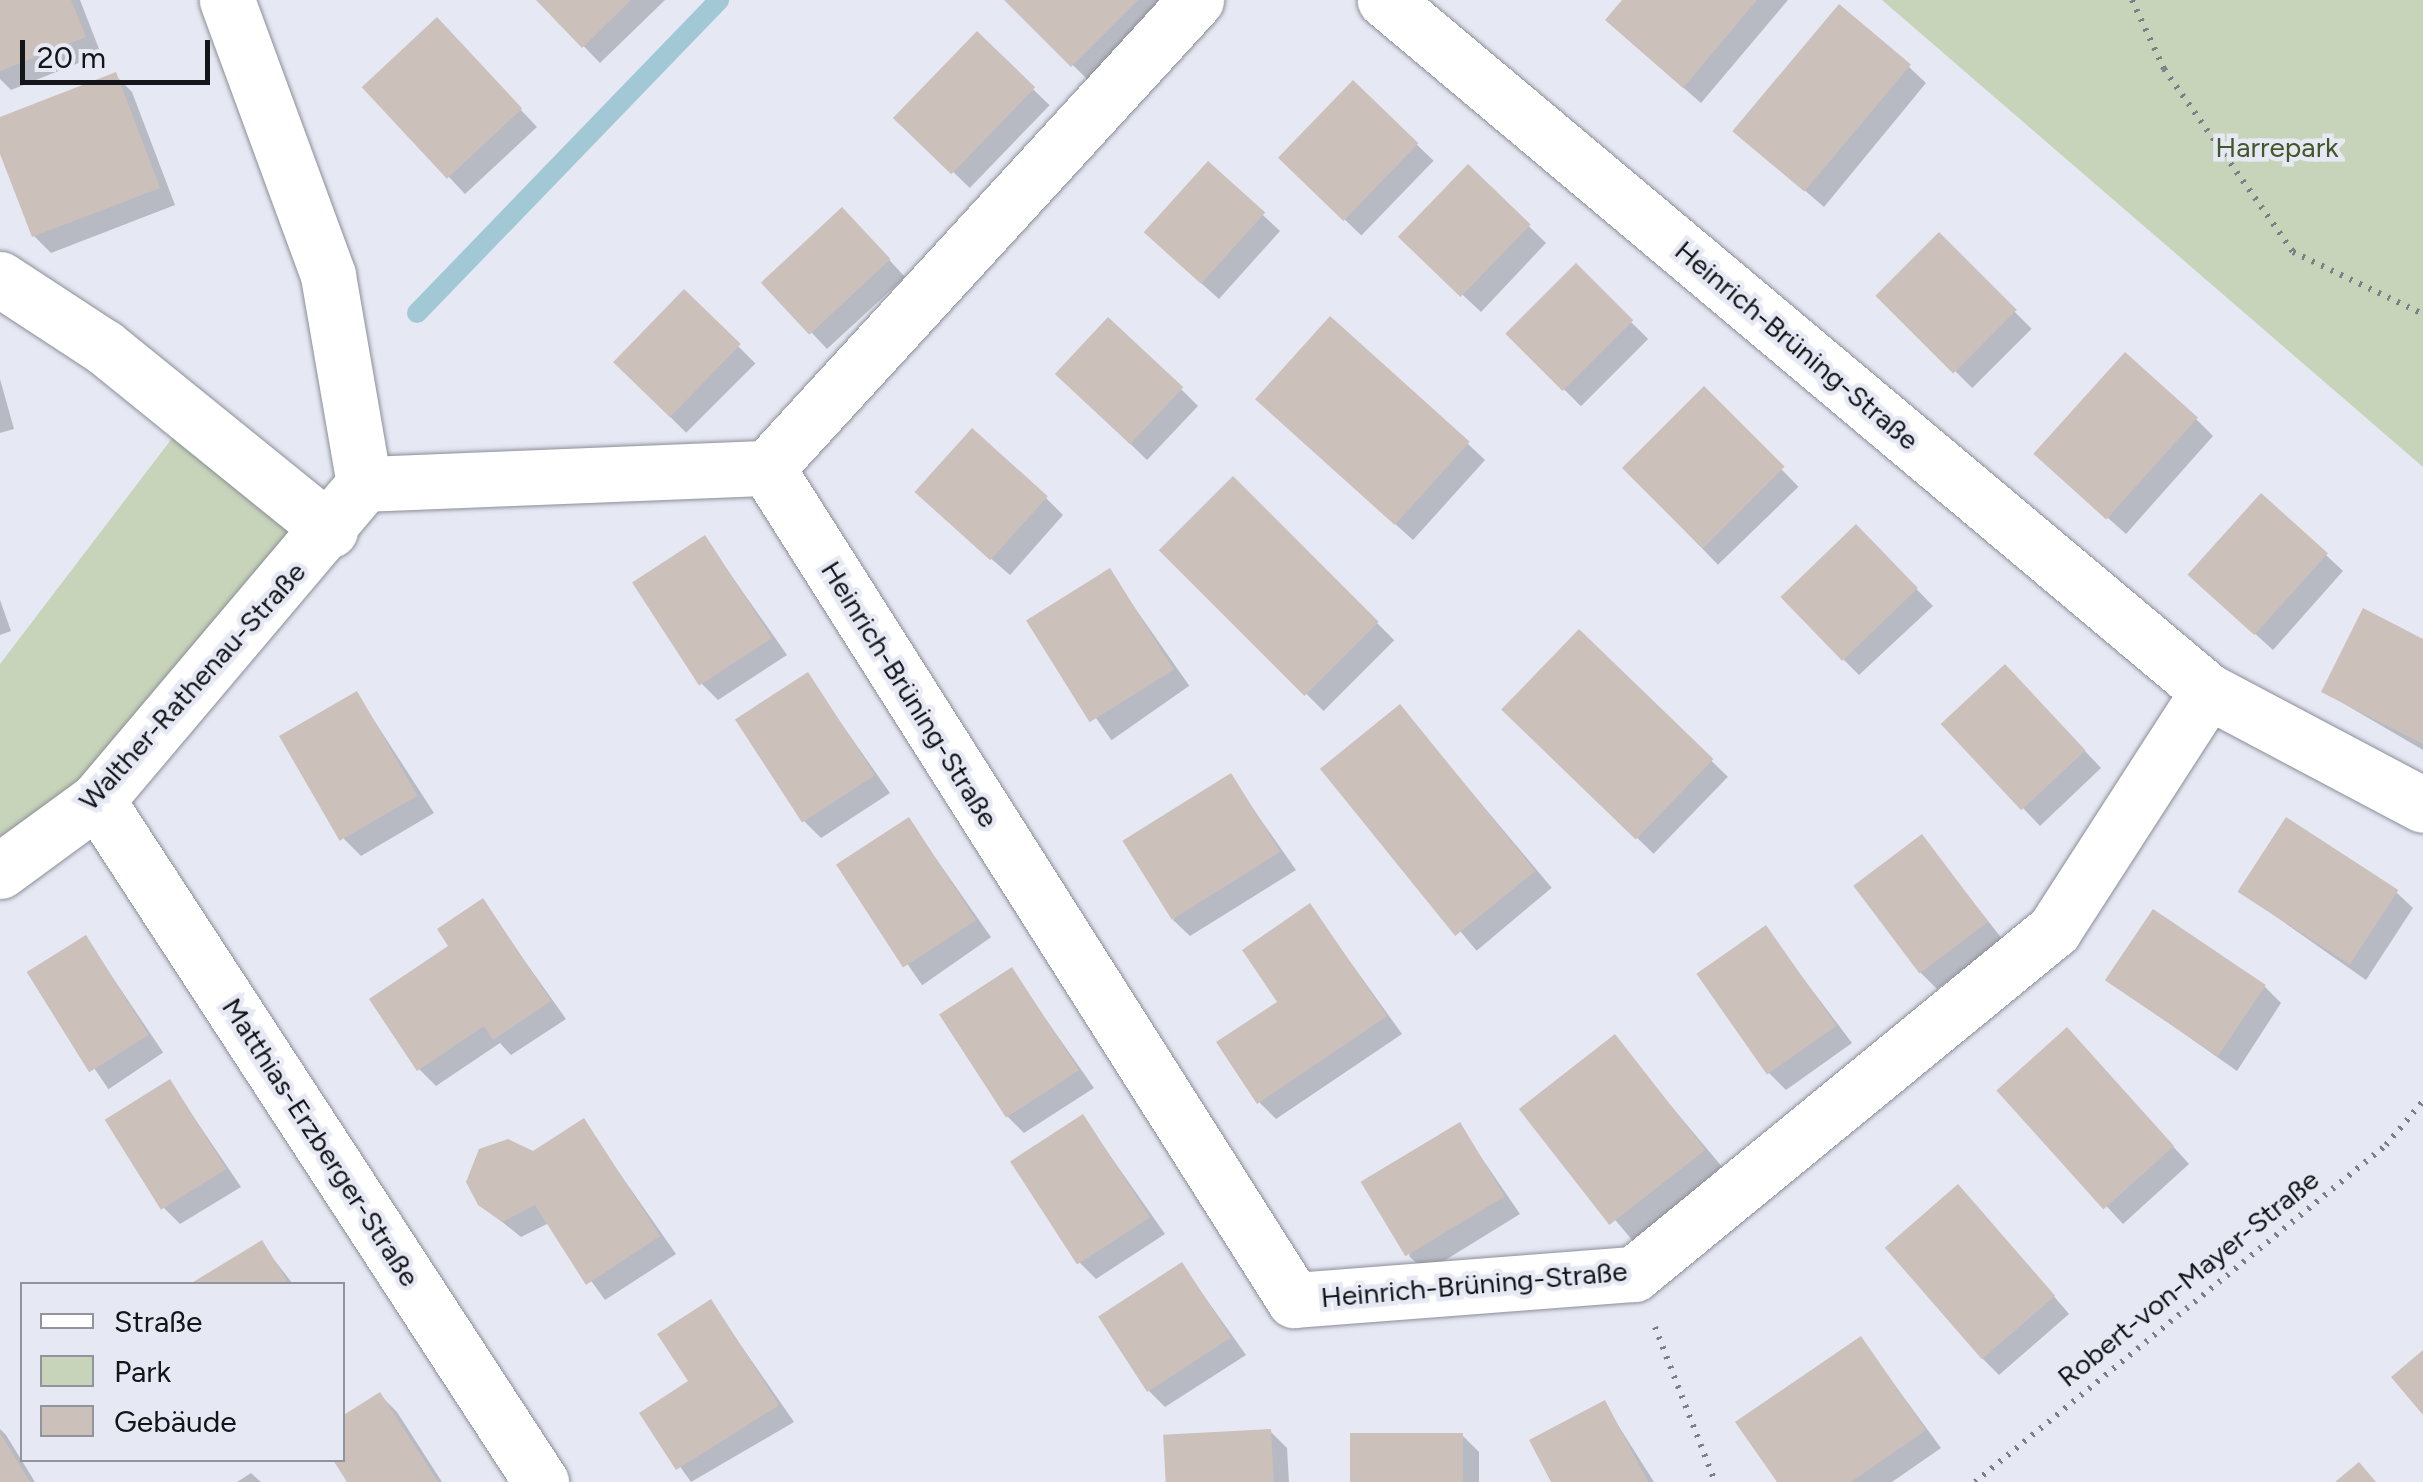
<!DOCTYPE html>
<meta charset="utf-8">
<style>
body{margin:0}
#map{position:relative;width:2423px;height:1482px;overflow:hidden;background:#e6e9f4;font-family:Figtree,sans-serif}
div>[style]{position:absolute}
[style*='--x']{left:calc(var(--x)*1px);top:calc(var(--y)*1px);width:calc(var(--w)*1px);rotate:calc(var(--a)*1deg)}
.green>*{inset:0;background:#c7d4b9}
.shadow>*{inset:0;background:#0003;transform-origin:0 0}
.stream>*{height:20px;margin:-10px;padding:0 10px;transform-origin:10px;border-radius:10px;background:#a3c8d5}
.building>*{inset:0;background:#ccc0bb;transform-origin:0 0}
.path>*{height:6px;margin-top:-3px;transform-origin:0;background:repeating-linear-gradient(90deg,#7d7f87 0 2.5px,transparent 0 10.5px)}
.roads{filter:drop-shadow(0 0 2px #8b8e97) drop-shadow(0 0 2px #8b8e97)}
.minor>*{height:55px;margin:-27.5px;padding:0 27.5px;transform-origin:27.5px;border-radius:27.5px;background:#fff}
span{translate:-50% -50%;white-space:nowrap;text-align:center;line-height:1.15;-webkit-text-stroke:9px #e6e9f4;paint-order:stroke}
.park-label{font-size:28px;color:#445729}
.street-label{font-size:28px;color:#141519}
.legend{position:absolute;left:20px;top:1282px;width:325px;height:180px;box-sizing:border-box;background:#e6e9f4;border:2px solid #92949c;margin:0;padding:12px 18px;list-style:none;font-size:30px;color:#141519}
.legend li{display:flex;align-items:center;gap:20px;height:50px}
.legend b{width:50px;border:2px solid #92949c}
.scale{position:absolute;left:20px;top:40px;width:190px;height:45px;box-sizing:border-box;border:5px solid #141519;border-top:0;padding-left:12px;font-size:30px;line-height:35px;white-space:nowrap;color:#141519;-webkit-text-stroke:8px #e6e9f4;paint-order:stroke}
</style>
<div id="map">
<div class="green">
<i style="clip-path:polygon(1882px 0,2423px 0,2423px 467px)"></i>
<i style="clip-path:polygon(189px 416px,330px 530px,0 871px,0 664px)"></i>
</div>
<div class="shadow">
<i style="clip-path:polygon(0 0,80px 0,101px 54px,11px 90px,0 79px)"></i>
<i style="clip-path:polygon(539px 0,665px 0,600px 63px)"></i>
<i style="clip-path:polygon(1007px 0,1172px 0,1090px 82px)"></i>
<i style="clip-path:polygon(1625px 0,1788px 0,1701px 103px,1625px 37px)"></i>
<i style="left:977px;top:35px;width:101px;height:115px;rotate:44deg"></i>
<i style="clip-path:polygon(453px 38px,537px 127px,465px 194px,449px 177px)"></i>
<i style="clip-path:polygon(1909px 67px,1926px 83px,1824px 207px,1736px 131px)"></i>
<i style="clip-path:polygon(115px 75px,132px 92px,175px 205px,51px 253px,34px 236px,0 147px,0 120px)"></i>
<i style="left:1353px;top:83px;width:112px;height:104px;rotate:44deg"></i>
<i style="clip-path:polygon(1208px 164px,1280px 231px,1219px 299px,1163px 249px)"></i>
<i style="clip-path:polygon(1468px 167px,1546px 243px,1481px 312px,1419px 254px)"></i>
<i style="clip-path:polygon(859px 227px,905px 277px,827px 349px,764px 282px)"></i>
<i style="left:1939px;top:236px;width:131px;height:84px;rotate:45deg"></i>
<i style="left:1576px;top:267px;width:102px;height:95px;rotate:45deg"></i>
<i style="left:684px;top:292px;width:101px;height:98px;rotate:45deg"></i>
<i style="clip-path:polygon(1058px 374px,1182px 390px,1198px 406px,1147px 460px)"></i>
<i style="clip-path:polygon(0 379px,14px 429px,0 433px)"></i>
<i style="left:1704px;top:389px;width:136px;height:112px;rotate:46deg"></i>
<i style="clip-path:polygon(1275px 416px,1468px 444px,1485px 460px,1413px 540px)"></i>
<i style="clip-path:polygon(2196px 419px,2213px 436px,2126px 534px,2055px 471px)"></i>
<i style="left:1233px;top:479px;width:228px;height:100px;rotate:45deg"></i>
<i style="clip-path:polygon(1046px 498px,1063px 515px,1010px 575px,935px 510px)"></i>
<i style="clip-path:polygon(1856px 527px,1933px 606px,1859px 675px,1842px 658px)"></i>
<i style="clip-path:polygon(705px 538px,787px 655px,718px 700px,701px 683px)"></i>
<i style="clip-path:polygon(2326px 555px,2343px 571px,2273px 650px,2209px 592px)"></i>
<i style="left:1109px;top:571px;width:140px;height:95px;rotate:55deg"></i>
<i style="clip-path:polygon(0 600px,11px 631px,0 635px)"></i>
<i style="left:1579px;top:633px;width:207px;height:107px;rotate:44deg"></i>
<i style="clip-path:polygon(2423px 642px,2423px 750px,2324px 692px)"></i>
<i style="clip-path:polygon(808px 676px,890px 793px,821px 838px,804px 821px)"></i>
<i style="clip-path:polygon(2022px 684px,2101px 768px,2040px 826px,1944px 724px)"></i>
<i style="clip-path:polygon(357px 694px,434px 813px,361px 856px,344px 839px)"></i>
<i style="left:1400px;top:707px;width:236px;height:98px;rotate:50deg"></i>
<i style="clip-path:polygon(1230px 776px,1296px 870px,1190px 936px,1173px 920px)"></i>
<i style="left:909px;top:820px;width:143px;height:84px;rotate:55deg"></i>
<i style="clip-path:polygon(1922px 837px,2003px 940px,1937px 989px,1920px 972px)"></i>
<i style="clip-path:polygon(2241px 892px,2396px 892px,2413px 908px,2366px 980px)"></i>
<i style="clip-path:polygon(482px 901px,566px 1019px,511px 1055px,500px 1043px,436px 1086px,419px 1069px,452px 947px)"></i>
<i style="clip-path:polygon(1310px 906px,1402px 1034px,1276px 1119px,1259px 1102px)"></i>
<i style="clip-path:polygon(1766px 929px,1852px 1043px,1786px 1090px,1769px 1073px)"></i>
<i style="left:86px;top:938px;width:138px;height:66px;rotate:56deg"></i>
<i style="clip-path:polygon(1012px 971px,1094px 1088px,1024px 1133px,1007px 1116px)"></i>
<i style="clip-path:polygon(2109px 981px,2264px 986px,2281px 1003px,2237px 1071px)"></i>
<i style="left:1614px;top:1038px;width:168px;height:116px;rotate:50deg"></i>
<i style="clip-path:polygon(2083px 1047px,2189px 1164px,2123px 1224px,2000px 1091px)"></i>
<i style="clip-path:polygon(170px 1082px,241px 1187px,180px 1224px,163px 1207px)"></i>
<i style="clip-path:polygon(1083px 1117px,1165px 1234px,1096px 1279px,1079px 1262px)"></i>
<i style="clip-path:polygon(583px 1121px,676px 1254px,605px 1300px,549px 1223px,521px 1237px,480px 1204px)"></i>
<i style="clip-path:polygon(1459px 1125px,1520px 1214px,1426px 1272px,1409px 1256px)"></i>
<i style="clip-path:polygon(1975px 1204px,2069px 1314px,1999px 1375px,1982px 1358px)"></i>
<i style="clip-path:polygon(261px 1243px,293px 1284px,194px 1284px)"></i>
<i style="clip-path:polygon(1182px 1265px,1246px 1355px,1165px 1407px,1148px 1390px)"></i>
<i style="clip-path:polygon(711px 1302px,794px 1422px,691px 1482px,642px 1413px,691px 1382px)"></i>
<i style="clip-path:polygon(1861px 1339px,1941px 1448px,1892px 1482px,1780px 1482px)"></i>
<i style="clip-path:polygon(380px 1395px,397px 1412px,442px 1482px,350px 1482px,336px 1460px)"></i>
<i style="clip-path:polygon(1604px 1403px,1654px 1482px,1554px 1482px)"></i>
<i style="clip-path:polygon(0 1429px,6px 1435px,35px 1482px,0 1482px)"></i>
<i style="clip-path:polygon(1270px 1431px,1287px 1448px,1289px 1482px,1168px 1482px)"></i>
<i style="clip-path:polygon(1462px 1435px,1479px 1452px,1479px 1482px,1353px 1482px)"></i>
<i style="clip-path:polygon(251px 1473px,261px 1482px,237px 1482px)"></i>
</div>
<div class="stream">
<i style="--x:417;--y:313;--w:435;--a:-46"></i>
</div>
<div class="building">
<i style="clip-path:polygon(0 0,71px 0,86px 37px,0 71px)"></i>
<i style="clip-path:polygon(536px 0,631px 0,582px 48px)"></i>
<i style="clip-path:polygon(1004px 0,1138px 0,1071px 67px)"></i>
<i style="clip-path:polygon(1622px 0,1757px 0,1683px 88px,1605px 20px)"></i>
<i style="left:1839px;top:4px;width:94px;height:166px;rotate:40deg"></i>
<i style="left:437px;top:17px;width:125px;height:103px;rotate:47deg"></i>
<i style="left:977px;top:31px;width:81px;height:121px;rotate:44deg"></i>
<i style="clip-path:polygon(116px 72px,160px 188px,32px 237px,0 154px,0 117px)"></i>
<i style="left:1353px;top:80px;width:91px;height:108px;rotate:44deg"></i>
<i style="left:1208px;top:161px;width:77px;height:96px;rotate:42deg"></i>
<i style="left:1468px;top:164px;width:87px;height:101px;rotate:44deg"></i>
<i style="left:842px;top:207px;width:71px;height:111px;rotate:47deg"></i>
<i style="left:1939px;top:232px;width:110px;height:90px;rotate:45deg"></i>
<i style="left:1576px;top:263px;width:81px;height:100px;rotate:45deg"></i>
<i style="left:684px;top:289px;width:79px;height:102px;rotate:44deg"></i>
<i style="left:1330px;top:316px;width:188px;height:112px;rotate:42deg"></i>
<i style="left:1108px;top:317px;width:103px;height:78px;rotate:43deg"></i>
<i style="left:2125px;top:352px;width:98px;height:137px;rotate:42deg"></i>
<i style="left:1704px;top:386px;width:114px;height:116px;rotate:45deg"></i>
<i style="left:972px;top:428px;width:102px;height:86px;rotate:42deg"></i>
<i style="left:1233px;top:476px;width:206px;height:105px;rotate:45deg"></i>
<i style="left:2261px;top:493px;width:90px;height:110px;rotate:42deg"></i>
<i style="left:1856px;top:524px;width:89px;height:105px;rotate:46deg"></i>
<i style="left:705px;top:535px;width:123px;height:87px;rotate:57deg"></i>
<i style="left:1110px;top:568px;width:120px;height:99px;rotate:58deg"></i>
<i style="clip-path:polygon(2363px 608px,2423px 639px,2423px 744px,2321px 692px)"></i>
<i style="left:1579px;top:629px;width:187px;height:112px;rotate:44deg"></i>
<i style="left:2005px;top:664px;width:118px;height:88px;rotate:47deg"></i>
<i style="left:808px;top:672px;width:123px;height:87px;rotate:57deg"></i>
<i style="left:357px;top:691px;width:121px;height:90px;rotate:60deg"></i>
<i style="left:1400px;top:704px;width:215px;height:103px;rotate:51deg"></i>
<i style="left:1231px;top:773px;width:93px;height:128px;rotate:58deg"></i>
<i style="left:909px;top:817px;width:123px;height:87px;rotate:57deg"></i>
<i style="left:2286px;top:817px;width:134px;height:89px;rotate:33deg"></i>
<i style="left:1922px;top:834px;width:110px;height:86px;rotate:53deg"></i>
<i style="clip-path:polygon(483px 898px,551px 1001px,493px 1040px,484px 1026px,417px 1071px,369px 999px,448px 946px,437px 929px)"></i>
<i style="clip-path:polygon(1310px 903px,1387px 1016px,1257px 1104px,1216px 1042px,1277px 1002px,1242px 950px)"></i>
<i style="left:2153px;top:909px;width:136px;height:86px;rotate:34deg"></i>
<i style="left:1766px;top:925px;width:123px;height:85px;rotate:55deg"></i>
<i style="left:86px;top:935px;width:118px;height:70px;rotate:58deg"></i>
<i style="left:1012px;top:967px;width:123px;height:87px;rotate:57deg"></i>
<i style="left:2067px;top:1027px;width:160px;height:95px;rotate:48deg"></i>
<i style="left:1615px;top:1034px;width:147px;height:122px;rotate:52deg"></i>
<i style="left:170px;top:1079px;width:106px;height:77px;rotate:58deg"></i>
<i style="left:1083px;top:1114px;width:123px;height:87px;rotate:57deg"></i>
<i style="clip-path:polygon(584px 1118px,660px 1236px,586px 1285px,535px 1205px,502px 1222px,478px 1205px,466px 1182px,479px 1149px,508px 1139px,533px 1151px)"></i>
<i style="left:1460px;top:1122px;width:87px;height:116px;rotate:59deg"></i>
<i style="left:1958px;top:1184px;width:148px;height:97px;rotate:49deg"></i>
<i style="clip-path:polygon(262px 1240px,289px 1284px,190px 1284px)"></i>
<i style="left:1182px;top:1262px;width:90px;height:100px;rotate:57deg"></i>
<i style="clip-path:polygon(711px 1299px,779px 1405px,676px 1470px,639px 1413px,688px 1381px,657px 1334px)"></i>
<i style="clip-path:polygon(1861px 1336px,1926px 1430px,1851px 1482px,1777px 1482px,1735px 1422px)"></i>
<i style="clip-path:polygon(2423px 1350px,2423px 1415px,2391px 1377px)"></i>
<i style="clip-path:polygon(380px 1392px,438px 1482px,347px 1482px,333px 1460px,342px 1460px,342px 1416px)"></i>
<i style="clip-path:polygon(1605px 1400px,1648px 1482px,1551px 1482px,1529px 1440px)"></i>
<i style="left:1271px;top:1429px;width:53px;height:108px;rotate:87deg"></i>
<i style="clip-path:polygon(0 1433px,30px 1482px,0 1482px)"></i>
<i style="left:1350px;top:1433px;width:113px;height:49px"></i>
<i style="clip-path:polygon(2359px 1462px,2376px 1482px,2335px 1482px)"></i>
</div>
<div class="path">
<i style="--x:2132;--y:0;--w:76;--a:65.1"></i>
<i style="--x:2164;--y:69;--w:224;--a:54.8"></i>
<i style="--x:2293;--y:252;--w:144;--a:25.5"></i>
<i style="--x:1655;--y:1327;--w:166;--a:68.8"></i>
<i style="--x:1975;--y:1482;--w:531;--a:-39.35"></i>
<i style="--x:2386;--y:1145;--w:57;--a:-49.9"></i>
</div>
<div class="roads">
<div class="minor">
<i style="--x:0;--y:279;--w:124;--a:33.2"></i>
<i style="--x:104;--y:347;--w:291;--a:39"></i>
<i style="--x:767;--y:468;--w:985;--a:57.65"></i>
<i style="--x:1294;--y:1300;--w:341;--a:-4.4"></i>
<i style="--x:1634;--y:1274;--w:543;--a:-39.32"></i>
<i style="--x:2054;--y:930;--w:284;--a:-57.2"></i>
<i style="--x:2208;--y:691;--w:1075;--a:-139.98"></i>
<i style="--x:364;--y:484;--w:403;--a:-2.3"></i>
<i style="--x:767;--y:468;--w:635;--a:-47.49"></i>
<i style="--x:2208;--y:691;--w:243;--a:27.9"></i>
<i style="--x:97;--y:800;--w:814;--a:56.93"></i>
<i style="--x:0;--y:871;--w:120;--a:-36.2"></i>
<i style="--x:97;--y:800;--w:414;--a:-49.8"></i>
<i style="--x:364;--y:484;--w:212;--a:-99.8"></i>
<i style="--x:328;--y:275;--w:293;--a:-110.2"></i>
</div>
</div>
<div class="park-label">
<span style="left:2277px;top:147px">Harrepark</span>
</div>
<div class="street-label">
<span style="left:1797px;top:345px;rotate:40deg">Heinrich-Brüning-Straße</span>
<span style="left:192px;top:686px;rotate:-48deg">Walther-Rathenau-Straße</span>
<span style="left:910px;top:694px;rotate:58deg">Heinrich-Brüning-Straße</span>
<span style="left:321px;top:1142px;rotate:57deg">Matthias-Erzberger-Straße</span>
<span style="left:2188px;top:1278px;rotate:-39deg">Robert-von-Mayer-Straße</span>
<span style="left:1474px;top:1284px;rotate:-5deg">Heinrich-Brüning-Straße</span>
</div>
<ul class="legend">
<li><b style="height:12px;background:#fff"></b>Straße</li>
<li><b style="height:28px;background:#c7d4b9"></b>Park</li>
<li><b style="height:28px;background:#ccc0bb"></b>Gebäude</li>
</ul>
<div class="scale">20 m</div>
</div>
